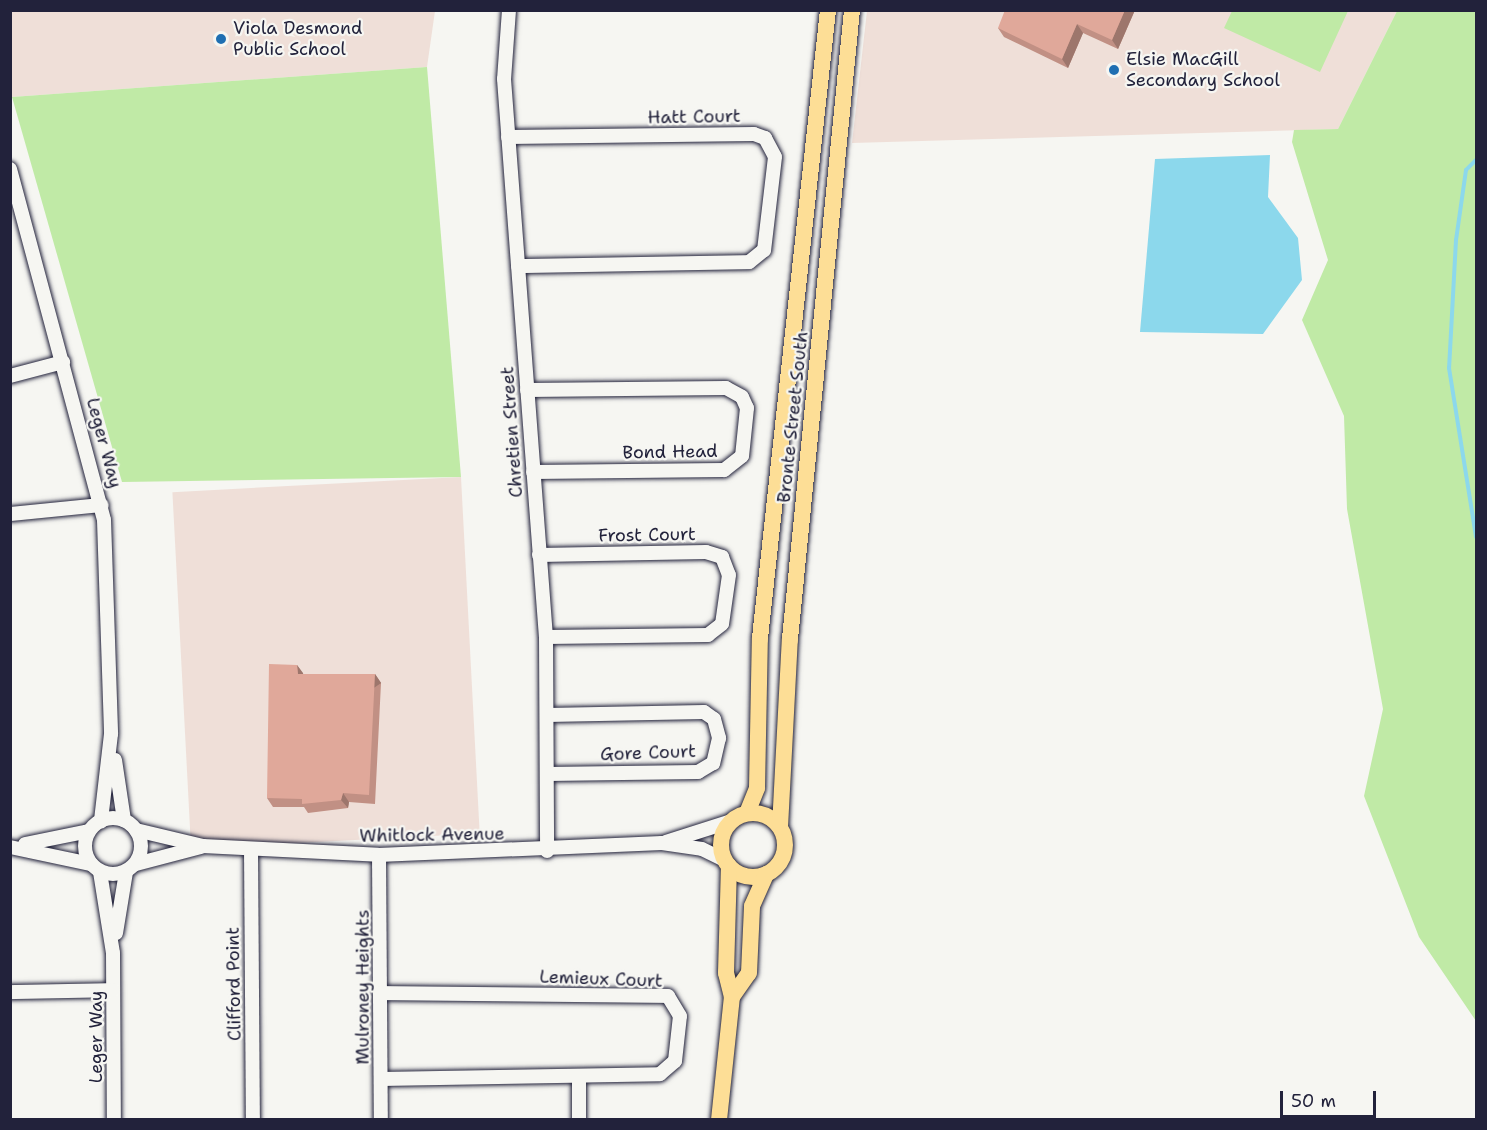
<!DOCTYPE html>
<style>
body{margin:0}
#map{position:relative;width:1487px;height:1130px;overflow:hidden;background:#f6f6f2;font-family:"Shantell Sans",sans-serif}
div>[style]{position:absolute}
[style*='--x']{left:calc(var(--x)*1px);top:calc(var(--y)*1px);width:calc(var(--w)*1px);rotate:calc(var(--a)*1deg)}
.built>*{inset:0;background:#efdfd8;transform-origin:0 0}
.green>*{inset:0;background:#c0eaa6}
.water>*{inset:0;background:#8cd8ec}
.stream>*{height:4px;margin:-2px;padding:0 2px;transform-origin:2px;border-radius:2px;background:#8cd8ec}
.roads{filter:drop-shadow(0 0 2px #22223b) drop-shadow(0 0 2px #22223b)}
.minor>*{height:14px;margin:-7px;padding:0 7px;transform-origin:7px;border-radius:7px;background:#f6f6f2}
.minor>.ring{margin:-7px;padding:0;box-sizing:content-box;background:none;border:14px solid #f6f6f2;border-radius:50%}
.major>*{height:16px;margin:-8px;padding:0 8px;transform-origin:8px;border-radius:8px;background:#fdde96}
.major>.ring{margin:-8px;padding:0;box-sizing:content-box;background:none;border:16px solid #fdde96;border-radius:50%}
.wall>*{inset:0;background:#c19084}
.shaded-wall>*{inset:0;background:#9d766c;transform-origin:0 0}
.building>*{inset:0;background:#e0a89a}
.dots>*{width:16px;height:16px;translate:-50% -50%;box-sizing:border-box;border:3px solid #f6f6f2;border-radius:50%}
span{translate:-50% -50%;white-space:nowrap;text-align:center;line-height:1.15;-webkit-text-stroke:4.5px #f6f6f2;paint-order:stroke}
.poi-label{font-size:18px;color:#22223b}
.left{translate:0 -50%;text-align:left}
.street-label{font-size:18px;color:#22223b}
.frame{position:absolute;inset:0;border:12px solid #22223b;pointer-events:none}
.scale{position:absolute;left:1280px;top:1091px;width:96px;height:27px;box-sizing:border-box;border:3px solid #22223b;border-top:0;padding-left:8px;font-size:18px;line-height:21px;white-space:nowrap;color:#22223b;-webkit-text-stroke:4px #f6f6f2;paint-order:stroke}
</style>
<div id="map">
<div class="built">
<i style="clip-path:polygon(10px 11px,11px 10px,435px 11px,427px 67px,12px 97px)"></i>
<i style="clip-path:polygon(867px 11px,1397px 11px,1338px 129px,852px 143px)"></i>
<i style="left:461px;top:477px;width:357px;height:289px;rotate:87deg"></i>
</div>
<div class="green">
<i style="clip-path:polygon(1232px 11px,1232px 10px,1348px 11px,1320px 72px,1224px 28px)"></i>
<i style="clip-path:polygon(1397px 11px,1476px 11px,1476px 1021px,1419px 937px,1364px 796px,1383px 709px,1347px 509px,1344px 416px,1302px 320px,1328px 260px,1292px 142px,1294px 130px,1338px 129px)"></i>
<i style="clip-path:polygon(427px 67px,461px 477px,122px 482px,12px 97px)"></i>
</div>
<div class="water">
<i style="clip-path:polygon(1270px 155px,1268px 197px,1298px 238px,1302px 280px,1263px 334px,1140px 332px,1155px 159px)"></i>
</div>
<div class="stream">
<i style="--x:1476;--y:160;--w:14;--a:135"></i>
<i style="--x:1466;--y:170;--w:71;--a:98.1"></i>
<i style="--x:1456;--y:240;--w:128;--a:93.1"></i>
<i style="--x:1449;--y:368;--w:171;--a:80.9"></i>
</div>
<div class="roads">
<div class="minor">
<i style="--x:509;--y:10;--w:69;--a:94.1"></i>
<i style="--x:504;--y:79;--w:560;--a:85.7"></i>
<i style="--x:546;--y:637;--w:214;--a:89.7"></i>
<i style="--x:508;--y:137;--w:246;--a:-0.7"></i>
<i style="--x:754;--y:134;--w:12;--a:20"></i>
<i style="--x:765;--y:138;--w:21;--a:62"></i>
<i style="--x:775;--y:157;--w:94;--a:96.7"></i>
<i style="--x:764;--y:250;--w:19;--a:141"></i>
<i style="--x:749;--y:262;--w:231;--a:179"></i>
<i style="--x:10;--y:169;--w:363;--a:75"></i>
<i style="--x:104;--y:520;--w:214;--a:88.1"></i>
<i style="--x:111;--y:734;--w:88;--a:96.6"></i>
<i style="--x:10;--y:376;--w:55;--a:-14.8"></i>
<i style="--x:527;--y:390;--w:199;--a:-0.6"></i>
<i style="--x:726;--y:388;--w:18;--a:29"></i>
<i style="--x:742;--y:397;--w:12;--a:66"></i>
<i style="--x:747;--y:408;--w:48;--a:95.9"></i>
<i style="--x:742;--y:456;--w:23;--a:142"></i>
<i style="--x:724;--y:470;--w:191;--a:179.4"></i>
<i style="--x:10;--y:514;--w:92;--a:-5.6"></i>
<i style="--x:539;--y:555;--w:167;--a:-1"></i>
<i style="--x:706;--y:552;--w:17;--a:17"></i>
<i style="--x:722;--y:557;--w:19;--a:69"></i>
<i style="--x:729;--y:575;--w:49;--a:98.1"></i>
<i style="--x:722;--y:624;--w:18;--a:142"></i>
<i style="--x:708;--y:635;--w:162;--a:179.3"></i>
<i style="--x:547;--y:715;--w:157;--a:-1.1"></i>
<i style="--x:704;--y:712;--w:12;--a:35"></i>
<i style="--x:714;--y:719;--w:20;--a:75"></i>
<i style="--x:719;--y:738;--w:26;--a:103"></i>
<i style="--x:713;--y:763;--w:17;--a:149"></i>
<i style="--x:698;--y:772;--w:151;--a:179.2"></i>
<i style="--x:115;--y:760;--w:61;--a:81.5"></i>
<i class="ring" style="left:85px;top:818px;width:42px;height:42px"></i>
<i style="--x:136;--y:830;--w:69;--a:13.4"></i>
<i style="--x:203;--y:846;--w:175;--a:2.9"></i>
<i style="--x:378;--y:855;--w:284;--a:-2.4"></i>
<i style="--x:662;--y:843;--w:40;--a:8.5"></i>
<i style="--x:702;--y:849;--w:25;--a:26"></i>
<i style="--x:666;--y:842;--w:69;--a:-17.7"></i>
<i style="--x:25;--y:844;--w:65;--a:-11.5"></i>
<i style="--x:10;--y:847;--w:83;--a:11.9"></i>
<i style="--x:251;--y:849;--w:271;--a:89.6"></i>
<i style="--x:379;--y:855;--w:265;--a:89.6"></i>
<i style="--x:136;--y:864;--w:67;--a:-14.7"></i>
<i style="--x:100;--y:872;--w:82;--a:80.9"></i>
<i style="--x:113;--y:953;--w:167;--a:89.7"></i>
<i style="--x:116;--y:933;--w:62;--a:-80.7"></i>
<i style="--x:10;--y:992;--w:103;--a:-1.1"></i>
<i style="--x:381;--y:1079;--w:279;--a:-1"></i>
<i style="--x:660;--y:1074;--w:20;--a:-41"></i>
<i style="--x:675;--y:1061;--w:45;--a:-83.7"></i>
<i style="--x:680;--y:1016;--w:23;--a:-121"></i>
<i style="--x:668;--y:996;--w:287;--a:-179.4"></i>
<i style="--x:579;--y:1120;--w:44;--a:-90"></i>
</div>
<div class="major">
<i class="ring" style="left:721px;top:813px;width:48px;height:48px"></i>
<i style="--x:747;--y:813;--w:27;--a:-68"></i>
<i style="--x:757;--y:788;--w:150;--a:-88.9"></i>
<i style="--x:760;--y:638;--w:632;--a:-83.82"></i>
<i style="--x:780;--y:827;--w:188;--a:-87"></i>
<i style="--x:790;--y:639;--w:632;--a:-84.37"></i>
<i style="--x:732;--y:997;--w:29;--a:-55"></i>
<i style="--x:749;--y:973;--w:67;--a:-87.4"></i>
<i style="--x:752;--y:906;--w:35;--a:-66"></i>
<i style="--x:719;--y:1120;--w:124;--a:-84"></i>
<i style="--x:732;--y:997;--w:25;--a:-104"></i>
<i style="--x:726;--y:973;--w:107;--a:-88.4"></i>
</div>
</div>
<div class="wall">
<i style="clip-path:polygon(1135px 10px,1118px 49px,1083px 33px,1068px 68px,1004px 37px,998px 28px)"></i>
<i style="clip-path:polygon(297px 665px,303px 674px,375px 674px,381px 683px,375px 804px,349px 802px,348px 808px,308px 813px,304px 807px,273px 807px,267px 798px)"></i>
</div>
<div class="shaded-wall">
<i style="clip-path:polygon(1125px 10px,1135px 10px,1118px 49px,1112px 40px)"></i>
<i style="clip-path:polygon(1077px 24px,1083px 33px,1068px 68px,1062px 59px)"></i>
<i style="clip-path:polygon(297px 665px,303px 673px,305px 683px,298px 674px)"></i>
<i style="left:375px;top:674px;width:11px;height:121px;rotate:56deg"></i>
<i style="clip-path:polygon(343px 793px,349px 802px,348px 808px,341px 800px)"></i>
</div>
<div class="building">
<i style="clip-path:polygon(1005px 10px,1125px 10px,1112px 40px,1077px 24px,1062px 59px,998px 28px)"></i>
<i style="clip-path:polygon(269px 664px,297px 665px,298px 674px,375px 674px,369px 795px,343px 793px,341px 800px,302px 804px,302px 799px,267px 798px)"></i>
</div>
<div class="dots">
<i style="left:221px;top:39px;background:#1f6fb2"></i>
<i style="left:1114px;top:70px;background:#1f6fb2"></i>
</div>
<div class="poi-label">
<span class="left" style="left:233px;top:39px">Viola Desmond<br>Public School</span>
<span class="left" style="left:1126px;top:70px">Elsie MacGill<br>Secondary School</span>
</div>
<div class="street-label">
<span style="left:694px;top:117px;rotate:-1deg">Hatt Court</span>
<span style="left:793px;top:417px;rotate:-84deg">Bronte Street South</span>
<span style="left:512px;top:432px;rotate:-94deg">Chretien Street</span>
<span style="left:104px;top:443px;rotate:75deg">Leger Way</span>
<span style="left:670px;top:452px;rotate:-1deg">Bond Head</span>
<span style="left:647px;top:535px;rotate:-1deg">Frost Court</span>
<span style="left:648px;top:753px;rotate:-2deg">Gore Court</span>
<span style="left:432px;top:835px;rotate:-1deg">Whitlock Avenue</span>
<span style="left:601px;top:979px;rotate:2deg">Lemieux Court</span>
<span style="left:234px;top:984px;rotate:-91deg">Clifford Point</span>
<span style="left:363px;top:987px;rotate:-90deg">Mulroney Heights</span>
<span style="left:96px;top:1037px;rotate:-90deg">Leger Way</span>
</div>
<div class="frame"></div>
<div class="scale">50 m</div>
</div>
